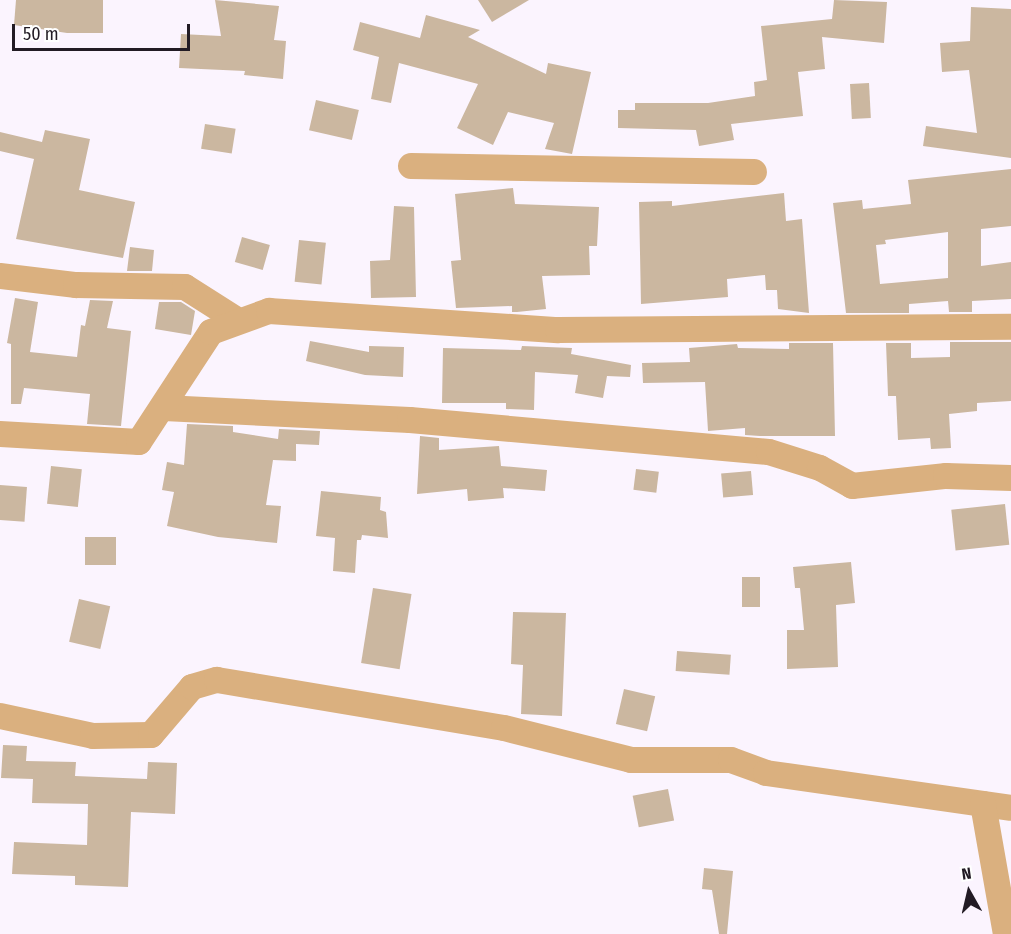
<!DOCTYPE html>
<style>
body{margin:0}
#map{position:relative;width:1011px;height:934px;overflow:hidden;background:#fbf4fe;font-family:"Fira Sans Condensed",sans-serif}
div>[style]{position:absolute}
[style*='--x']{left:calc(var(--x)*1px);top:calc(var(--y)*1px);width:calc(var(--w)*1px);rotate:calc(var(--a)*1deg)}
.building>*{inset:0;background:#cbb7a0;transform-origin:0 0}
.minor>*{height:26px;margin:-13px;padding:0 13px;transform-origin:13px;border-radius:13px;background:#dab07f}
span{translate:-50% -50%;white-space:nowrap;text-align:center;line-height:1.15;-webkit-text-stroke:5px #fff;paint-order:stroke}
.north{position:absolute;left:939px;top:862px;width:60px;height:60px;-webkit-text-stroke:4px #fff;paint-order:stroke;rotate:352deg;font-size:16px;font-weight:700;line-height:24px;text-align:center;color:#221b24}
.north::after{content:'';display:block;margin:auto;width:21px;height:27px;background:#221b24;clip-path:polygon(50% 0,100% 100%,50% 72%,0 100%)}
.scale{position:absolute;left:12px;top:24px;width:178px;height:27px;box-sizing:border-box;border:3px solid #221b24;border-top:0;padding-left:8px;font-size:18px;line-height:21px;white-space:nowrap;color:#221b24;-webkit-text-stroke:4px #fff;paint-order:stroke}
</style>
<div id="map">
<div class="building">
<i style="clip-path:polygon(16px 0,103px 0,103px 33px,67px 33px,14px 25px)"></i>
<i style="clip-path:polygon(215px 0,279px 6px,274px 40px,286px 41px,283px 79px,244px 75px,245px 71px,179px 68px,181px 34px,221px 36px)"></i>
<i style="clip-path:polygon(478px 0,529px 0,492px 22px)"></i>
<i style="clip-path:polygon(834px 0,887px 2px,884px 43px,822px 37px,825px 69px,798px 72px,803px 116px,731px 124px,734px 140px,699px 146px,696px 130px,618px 128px,618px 110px,635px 110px,635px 103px,708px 103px,755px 96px,754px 82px,767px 80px,761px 26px,832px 19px)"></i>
<i style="clip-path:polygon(971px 7px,1011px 9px,1011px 158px,923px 146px,926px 126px,977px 133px,969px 70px,942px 72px,940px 43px,970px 41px)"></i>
<i style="clip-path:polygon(426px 15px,480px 30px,468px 37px,546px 74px,548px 63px,591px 72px,572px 154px,545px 149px,554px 123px,508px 112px,493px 145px,457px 128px,478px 84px,399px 63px,391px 103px,371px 99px,379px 57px,353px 50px,360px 22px,420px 38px)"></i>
<i style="left:869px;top:83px;width:35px;height:19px;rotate:87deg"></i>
<i style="left:316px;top:100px;width:44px;height:31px;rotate:13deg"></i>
<i style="left:205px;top:124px;width:31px;height:25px;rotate:9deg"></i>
<i style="clip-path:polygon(45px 130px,90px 139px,79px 190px,135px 202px,123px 258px,16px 239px,34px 159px,0 151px,0 132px,42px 142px)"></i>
<i style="clip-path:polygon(evenodd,1011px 169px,1011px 226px,981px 229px,981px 266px,1011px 262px,1011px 299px,972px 301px,972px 312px,949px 312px,948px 301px,909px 304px,909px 313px,846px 313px,833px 203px,862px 200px,863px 209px,911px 204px,908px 180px,1011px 169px,948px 232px,948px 278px,880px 284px,876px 245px,886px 244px,885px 240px,948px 232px)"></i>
<i style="clip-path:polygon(513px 188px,515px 204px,599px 207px,597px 246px,589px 246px,590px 275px,542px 276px,546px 309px,517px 312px,512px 312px,512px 306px,456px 308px,451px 261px,461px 260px,455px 194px)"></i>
<i style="clip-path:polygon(784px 193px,786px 221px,802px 219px,809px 313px,778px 309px,777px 290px,766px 290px,765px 275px,727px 279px,728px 297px,641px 304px,639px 202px,672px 201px,672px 206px)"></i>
<i style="clip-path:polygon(394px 206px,414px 207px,416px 297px,371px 298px,370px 261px,390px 260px)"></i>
<i style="left:242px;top:237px;width:29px;height:26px;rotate:16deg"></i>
<i style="left:299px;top:240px;width:27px;height:42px;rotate:6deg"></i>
<i style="clip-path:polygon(130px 247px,154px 250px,152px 271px,127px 271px)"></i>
<i style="clip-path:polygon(15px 298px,38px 302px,30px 352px,77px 357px,81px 325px,85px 326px,90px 300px,113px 301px,107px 328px,131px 331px,121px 426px,87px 424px,90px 394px,24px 388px,21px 404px,11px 404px,11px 344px,7px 343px)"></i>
<i style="clip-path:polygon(159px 302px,181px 302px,195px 311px,191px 335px,155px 329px)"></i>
<i style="clip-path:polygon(310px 341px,369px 352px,369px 346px,404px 347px,403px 377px,365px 375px,306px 361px)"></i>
<i style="clip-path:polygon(950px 342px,1011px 342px,1011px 401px,977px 403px,977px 411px,949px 414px,951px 448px,931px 449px,930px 438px,898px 440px,896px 396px,888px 396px,886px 343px,911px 343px,911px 358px,950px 357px)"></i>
<i style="clip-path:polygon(789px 343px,833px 343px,835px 436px,760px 436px,745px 435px,745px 428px,708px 431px,705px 382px,643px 383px,642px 363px,690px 362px,689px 348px,737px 344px,738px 348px,789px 349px)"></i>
<i style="clip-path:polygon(522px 346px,572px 348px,571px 354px,631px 365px,630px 377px,607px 376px,603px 398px,575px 393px,578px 375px,535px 372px,534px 410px,506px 409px,506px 403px,442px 403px,443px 348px,521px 350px)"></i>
<i style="clip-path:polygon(187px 424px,233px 426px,233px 432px,278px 439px,279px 429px,320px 431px,319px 445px,296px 444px,296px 461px,273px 460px,266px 505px,281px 506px,277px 543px,218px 537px,167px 526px,174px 492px,162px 490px,167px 462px,184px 465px)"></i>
<i style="clip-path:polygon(420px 436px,439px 438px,439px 450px,499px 446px,501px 466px,547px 470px,545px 491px,503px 488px,504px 498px,468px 501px,467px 489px,417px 494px)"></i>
<i style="left:51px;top:466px;width:31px;height:38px;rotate:6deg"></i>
<i style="left:636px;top:469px;width:23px;height:21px;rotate:7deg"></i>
<i style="left:751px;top:471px;width:24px;height:30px;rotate:85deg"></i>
<i style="left:0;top:485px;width:27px;height:35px;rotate:4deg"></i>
<i style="clip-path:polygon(321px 491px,381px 497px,380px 510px,386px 512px,388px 538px,362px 535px,361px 540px,357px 540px,355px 573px,333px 571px,335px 538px,316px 536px)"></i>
<i style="left:1005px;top:504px;width:41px;height:54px;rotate:84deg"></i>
<i style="left:85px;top:537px;width:31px;height:28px"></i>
<i style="clip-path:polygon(851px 562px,855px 603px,836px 605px,838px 667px,787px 669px,787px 630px,804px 630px,800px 588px,795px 588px,793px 567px)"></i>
<i style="left:742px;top:577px;width:18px;height:30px"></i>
<i style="left:373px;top:588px;width:39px;height:76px;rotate:9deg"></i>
<i style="left:79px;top:599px;width:32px;height:44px;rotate:13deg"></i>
<i style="clip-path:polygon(513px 612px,566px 613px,562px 716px,521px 714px,523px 665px,511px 664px)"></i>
<i style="left:677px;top:651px;width:54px;height:20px;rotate:4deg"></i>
<i style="left:624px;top:689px;width:32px;height:36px;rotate:13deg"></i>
<i style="clip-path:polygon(3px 745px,27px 746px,26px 761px,76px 762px,75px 776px,147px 779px,148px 762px,177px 763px,175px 814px,131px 812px,128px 887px,75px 885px,75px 876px,12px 874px,14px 842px,87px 845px,88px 804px,32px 803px,33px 779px,1px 778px)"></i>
<i style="left:668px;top:789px;width:32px;height:36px;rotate:79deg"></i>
<i style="clip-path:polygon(704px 868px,733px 871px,727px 934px,719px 934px,712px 890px,702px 889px)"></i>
</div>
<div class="minor">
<i style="--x:411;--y:166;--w:343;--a:1"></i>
<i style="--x:0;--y:276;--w:77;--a:6.8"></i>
<i style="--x:76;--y:285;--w:109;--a:1.1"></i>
<i style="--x:185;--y:287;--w:62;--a:32.4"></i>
<i style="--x:164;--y:408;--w:246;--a:2.8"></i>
<i style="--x:410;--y:420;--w:360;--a:5.1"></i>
<i style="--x:769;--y:452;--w:53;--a:17.4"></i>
<i style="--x:820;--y:468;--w:37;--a:29"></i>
<i style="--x:852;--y:486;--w:95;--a:-6.1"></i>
<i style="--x:946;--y:476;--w:65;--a:1.8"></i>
<i style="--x:0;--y:434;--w:139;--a:3.3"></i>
<i style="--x:139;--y:442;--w:131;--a:-56.8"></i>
<i style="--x:211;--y:332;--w:62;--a:-19.9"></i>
<i style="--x:269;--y:311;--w:290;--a:3.8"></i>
<i style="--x:558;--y:330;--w:453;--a:-0.4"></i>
<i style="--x:0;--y:716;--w:95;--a:12.1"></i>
<i style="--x:93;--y:736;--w:58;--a:-1"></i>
<i style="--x:151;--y:735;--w:63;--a:-49.5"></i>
<i style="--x:192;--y:687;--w:26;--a:-16"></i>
<i style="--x:217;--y:680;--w:291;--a:9.5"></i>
<i style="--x:504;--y:728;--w:131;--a:14.1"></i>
<i style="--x:631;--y:760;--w:100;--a:0"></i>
<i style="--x:731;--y:760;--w:37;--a:20"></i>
<i style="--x:766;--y:773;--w:247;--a:8.1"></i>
<i style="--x:983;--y:804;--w:132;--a:80"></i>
</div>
<div class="north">N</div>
<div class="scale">50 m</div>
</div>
